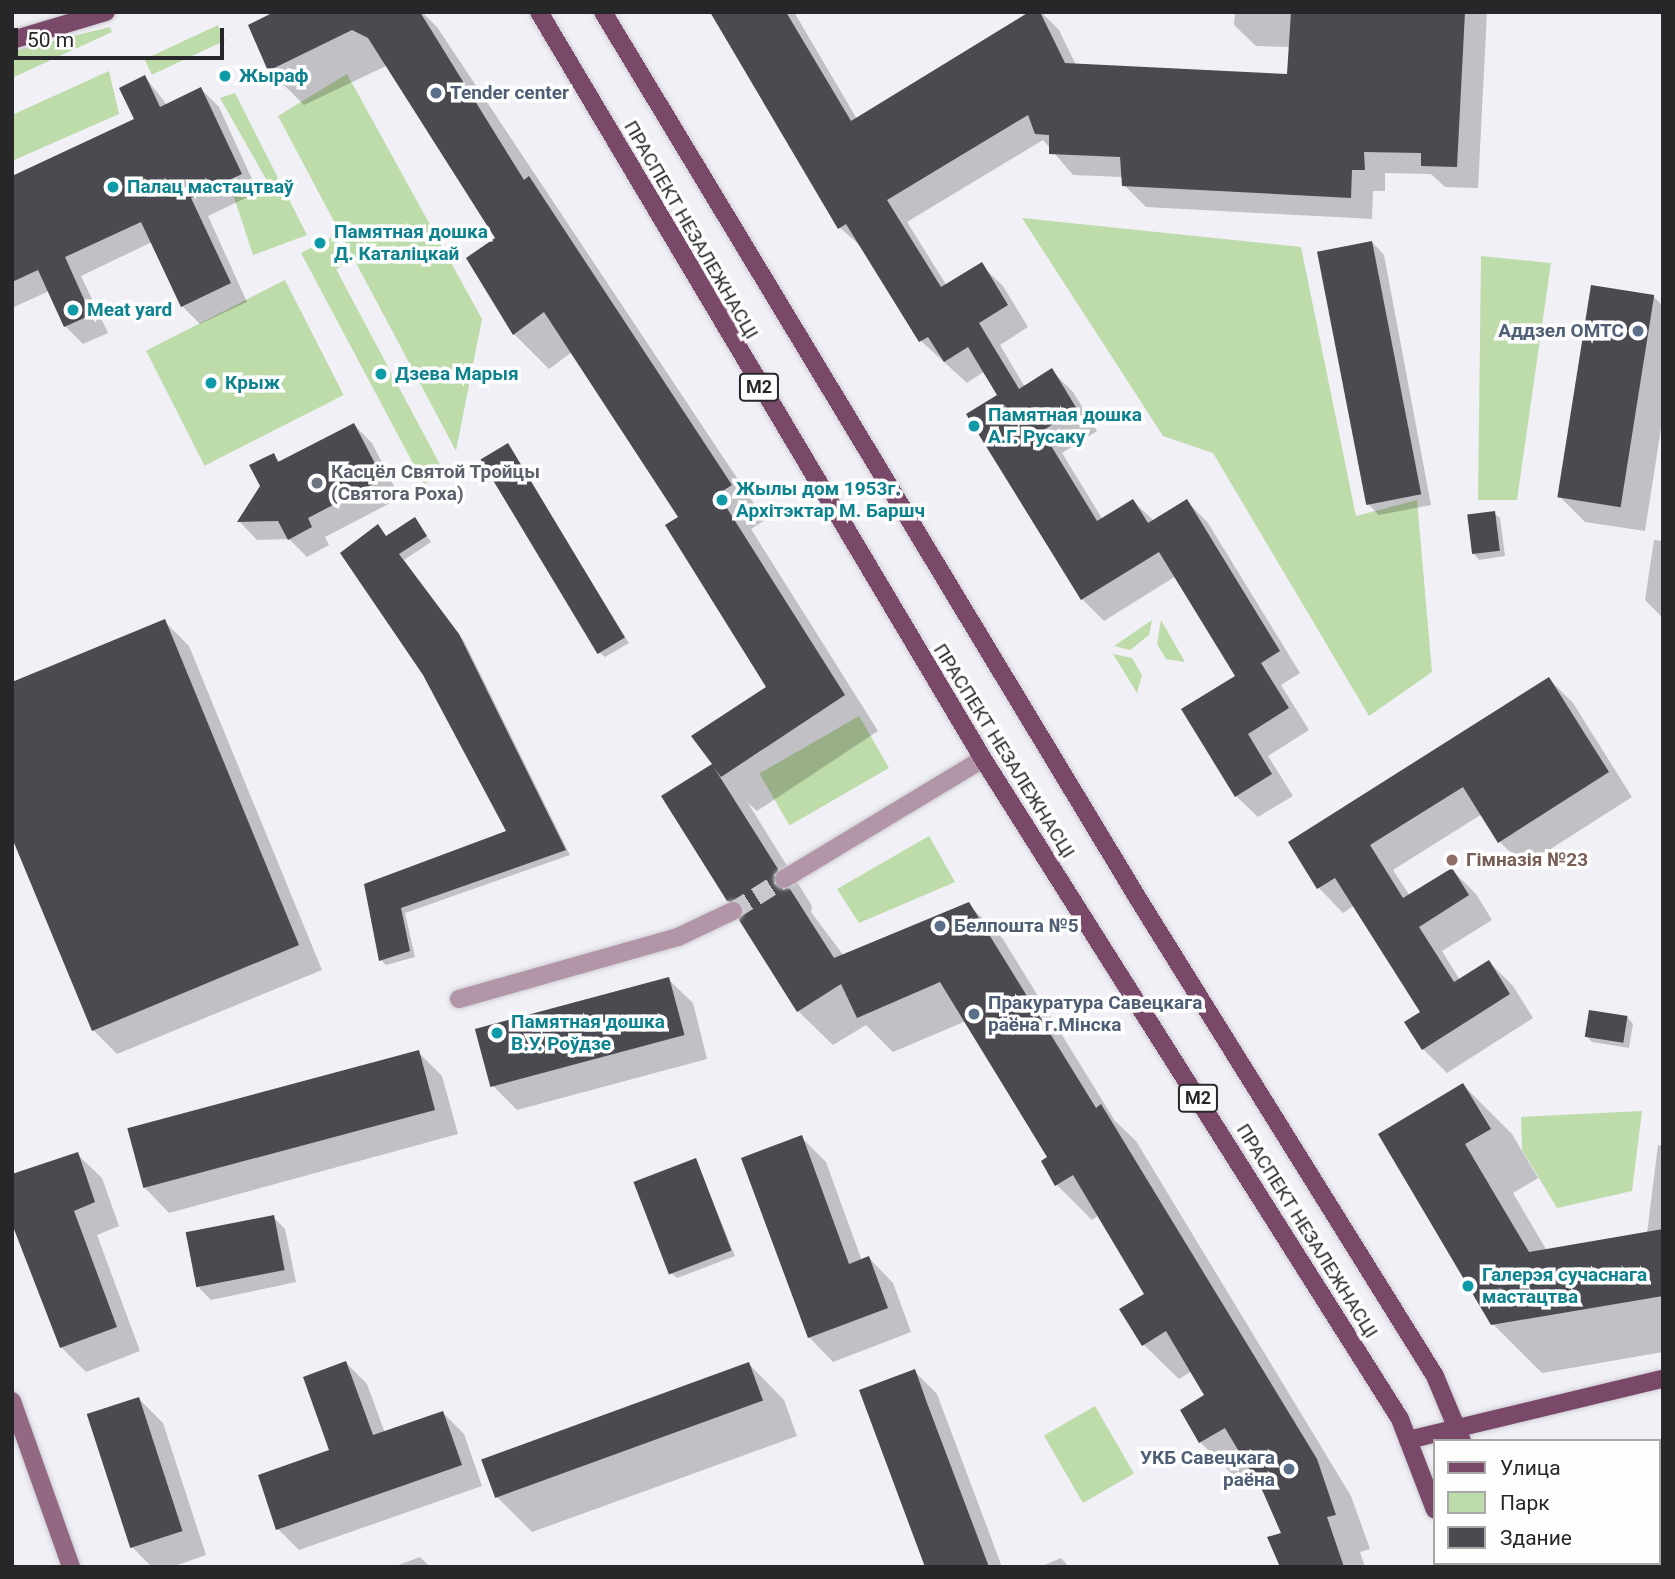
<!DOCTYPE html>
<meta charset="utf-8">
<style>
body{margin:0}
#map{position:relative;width:1675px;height:1579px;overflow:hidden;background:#f1f0f7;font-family:Roboto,sans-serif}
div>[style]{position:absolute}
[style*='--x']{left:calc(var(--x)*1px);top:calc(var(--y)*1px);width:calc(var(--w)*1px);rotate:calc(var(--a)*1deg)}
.green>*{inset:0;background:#bedbaa;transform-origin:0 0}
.shadow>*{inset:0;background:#0003}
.building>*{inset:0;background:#4b4a50;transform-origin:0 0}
.street-tunnel>*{height:18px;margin-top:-9px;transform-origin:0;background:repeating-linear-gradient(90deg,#c9c8ce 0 18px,transparent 0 27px)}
.roads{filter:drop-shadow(0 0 2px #cdccd2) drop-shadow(0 0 2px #cdccd2)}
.street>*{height:18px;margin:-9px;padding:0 9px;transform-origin:9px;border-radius:9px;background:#b295a6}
.secondary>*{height:18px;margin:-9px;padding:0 9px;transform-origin:9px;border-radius:9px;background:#926882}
.primary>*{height:18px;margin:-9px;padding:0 9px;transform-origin:9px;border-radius:9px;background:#7a4969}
.dots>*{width:19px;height:19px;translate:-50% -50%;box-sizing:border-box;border:4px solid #fefefe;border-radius:50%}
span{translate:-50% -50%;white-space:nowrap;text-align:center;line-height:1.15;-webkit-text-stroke:7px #fefefe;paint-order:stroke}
.shield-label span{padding:2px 5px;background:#fefefe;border:2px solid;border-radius:5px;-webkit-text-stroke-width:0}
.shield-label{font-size:18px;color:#272629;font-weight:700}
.culture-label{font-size:19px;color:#0d838f;font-weight:700}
.left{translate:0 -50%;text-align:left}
.service-label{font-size:19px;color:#4e5e75;font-weight:700}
.right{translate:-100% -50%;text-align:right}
.street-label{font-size:19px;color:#272629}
.worship-label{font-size:19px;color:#5b616d;font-weight:700}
.education-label{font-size:19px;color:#785e54;font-weight:700}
.frame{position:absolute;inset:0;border:14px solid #272629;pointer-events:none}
.legend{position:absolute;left:1433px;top:1439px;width:228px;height:126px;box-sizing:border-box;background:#fefefe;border:2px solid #a8a8a9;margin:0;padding:9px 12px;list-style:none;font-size:21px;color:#272629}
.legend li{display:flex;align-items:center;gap:14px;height:35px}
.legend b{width:35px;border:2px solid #a8a8a9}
.scale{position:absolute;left:14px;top:28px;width:210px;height:32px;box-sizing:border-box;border:4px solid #272629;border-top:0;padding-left:9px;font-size:21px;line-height:24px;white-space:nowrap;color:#272629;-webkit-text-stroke:5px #fefefe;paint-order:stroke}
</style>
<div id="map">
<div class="green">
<i style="left:218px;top:25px;width:17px;height:81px;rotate:65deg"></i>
<i style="clip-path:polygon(110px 27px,112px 32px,12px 78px,12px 51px)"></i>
<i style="clip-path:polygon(109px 71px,119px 114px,12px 161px,12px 115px)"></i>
<i style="clip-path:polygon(347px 74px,482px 319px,456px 451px,278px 116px)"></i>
<i style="clip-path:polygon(235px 93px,307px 235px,253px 255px,233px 194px,266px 179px,220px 98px)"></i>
<i style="clip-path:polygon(1022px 218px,1301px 247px,1356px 516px,1417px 500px,1432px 672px,1369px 716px,1213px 453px,1163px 436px)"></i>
<i style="clip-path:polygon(332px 237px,347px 263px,336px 269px,445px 474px,424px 484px,301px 253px)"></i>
<i style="clip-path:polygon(1481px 256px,1551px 263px,1517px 500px,1478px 500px)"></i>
<i style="left:285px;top:280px;width:129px;height:156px;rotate:63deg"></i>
<i style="clip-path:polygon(1152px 620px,1149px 635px,1130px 650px,1114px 646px)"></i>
<i style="clip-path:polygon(1161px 620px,1185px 662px,1166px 659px,1157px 644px)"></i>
<i style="clip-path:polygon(1113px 654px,1132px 658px,1142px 675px,1137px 693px)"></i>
<i style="left:859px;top:716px;width:60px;height:115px;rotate:60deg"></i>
<i style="clip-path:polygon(929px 836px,955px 882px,859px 923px,837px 889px)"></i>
<i style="clip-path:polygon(1642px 1111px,1632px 1191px,1557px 1208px,1522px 1150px,1521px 1117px)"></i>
<i style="left:1095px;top:1406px;width:78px;height:59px;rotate:60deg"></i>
</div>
<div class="shadow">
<i style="clip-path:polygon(278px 12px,422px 12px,437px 27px,765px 520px,751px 529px,878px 731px,757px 811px,748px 803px,812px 906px,811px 912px,844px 956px,968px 904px,1003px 939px,1115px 1121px,1136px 1141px,1351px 1496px,1370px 1549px,1360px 1552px,1365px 1567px,1280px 1567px,1269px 1538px,1283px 1535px,1264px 1491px,1250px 1468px,1235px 1477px,1200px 1442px,1206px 1395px,1192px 1371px,1179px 1379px,1144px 1345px,1146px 1294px,1099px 1215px,1092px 1220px,1057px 1185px,1049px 1157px,966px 1021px,893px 1052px,866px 1025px,833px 1045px,798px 1011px,743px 914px,729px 900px,663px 797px,714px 764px,769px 687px,680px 517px,572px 352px,549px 369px,514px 334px,498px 238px,388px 65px,304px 105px,269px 70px)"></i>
<i style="clip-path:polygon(712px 12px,794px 12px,857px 119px,1032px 12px,1041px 12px,1059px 30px,1076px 65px,1289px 75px,1290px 47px,1256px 46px,1234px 25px,1235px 12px,1487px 12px,1478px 188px,1445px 187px,1431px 174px,1385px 173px,1385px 191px,1373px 191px,1372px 219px,1146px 207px,1124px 185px,1123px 177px,1073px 175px,1043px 140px,907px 222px,947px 286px,981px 265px,1003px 286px,1028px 327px,1000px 345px,1025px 387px,1052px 371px,1073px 392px,1097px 431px,1062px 453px,1103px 520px,1133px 501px,1154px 521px,1187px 501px,1208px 523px,1300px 673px,1281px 685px,1309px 730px,1268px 756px,1293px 796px,1258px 817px,1236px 796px,1237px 676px,1176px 576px,1104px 621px,1082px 599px,968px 414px,1000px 396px,985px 371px,967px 383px,921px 341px,863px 248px,839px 227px)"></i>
<i style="clip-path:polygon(145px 77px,167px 105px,201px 89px,219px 107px,258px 192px,208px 216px,247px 302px,200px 324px,182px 306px,152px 242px,81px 276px,108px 333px,83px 344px,65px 326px,49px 291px,12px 308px,12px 178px,136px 120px)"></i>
<i style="clip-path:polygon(1372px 242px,1384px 255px,1431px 505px,1379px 515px,1367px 503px)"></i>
<i style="clip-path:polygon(1653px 296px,1663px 306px,1663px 416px,1645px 531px,1585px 522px,1561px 498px)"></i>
<i style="clip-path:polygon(354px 425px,372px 443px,400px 498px,325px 537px,329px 545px,307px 557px,289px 539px,257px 540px,240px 522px,262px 486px,273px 455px,281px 463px)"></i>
<i style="clip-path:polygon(508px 446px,629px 643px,605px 657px,599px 652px)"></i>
<i style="clip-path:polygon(1494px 513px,1500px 518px,1505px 556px,1479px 560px,1474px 554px)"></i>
<i style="clip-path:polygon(415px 519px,431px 542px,404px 560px,464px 641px,570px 855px,405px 913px,415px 957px,386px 965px,381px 960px,366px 885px,508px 831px,387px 537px)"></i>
<i style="clip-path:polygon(1654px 540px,1663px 541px,1663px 618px,1645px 600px)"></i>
<i style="clip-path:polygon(164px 621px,189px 646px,322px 970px,117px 1054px,93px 1030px)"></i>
<i style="clip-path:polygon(1549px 679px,1573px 703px,1632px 797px,1524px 866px,1500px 842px,1482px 814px,1393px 870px,1410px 896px,1452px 870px,1476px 894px,1492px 920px,1442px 951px,1460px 980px,1489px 962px,1513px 986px,1533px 1018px,1447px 1073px,1423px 1049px,1422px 1012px,1355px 905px,1343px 913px,1319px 888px,1290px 843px)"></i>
<i style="clip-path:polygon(668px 979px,693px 1003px,707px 1059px,517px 1110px,493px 1086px)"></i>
<i style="clip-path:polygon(1628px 1018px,1633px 1024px,1629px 1048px,1592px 1042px,1587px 1037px)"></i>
<i style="clip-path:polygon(418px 1052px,442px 1076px,458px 1134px,169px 1213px,145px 1188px)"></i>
<i style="clip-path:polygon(1463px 1085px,1512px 1134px,1538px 1178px,1513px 1193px,1547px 1251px,1647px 1233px,1658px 1145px,1663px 1146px,1663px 1352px,1542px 1373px,1493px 1324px,1380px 1135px)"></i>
<i style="clip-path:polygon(801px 1137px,826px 1162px,862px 1261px,869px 1258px,893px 1283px,911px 1332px,833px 1362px,809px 1337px)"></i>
<i style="clip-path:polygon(77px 1154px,102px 1178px,119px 1226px,97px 1235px,140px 1351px,86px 1372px,61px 1347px)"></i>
<i style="clip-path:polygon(696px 1160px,735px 1256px,677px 1278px,671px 1273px)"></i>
<i style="clip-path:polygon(273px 1217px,285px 1229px,296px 1282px,211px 1300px,199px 1288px)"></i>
<i style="clip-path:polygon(346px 1363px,367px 1384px,385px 1433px,443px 1413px,464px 1434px,482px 1486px,299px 1550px,278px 1529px,331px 1451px)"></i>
<i style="clip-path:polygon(749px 1364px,784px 1400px,797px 1436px,532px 1532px,497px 1497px)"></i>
<i style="clip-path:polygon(914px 1371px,937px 1394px,1002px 1567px,927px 1567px)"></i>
<i style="clip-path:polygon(139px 1399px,163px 1423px,206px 1555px,172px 1567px,152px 1567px,132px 1547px)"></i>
<i style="clip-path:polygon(420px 1557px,430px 1567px,393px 1567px)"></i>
<i style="clip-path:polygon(1061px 1558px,1069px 1567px,1040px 1567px)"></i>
</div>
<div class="building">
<i style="clip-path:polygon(274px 12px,420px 12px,524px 180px,529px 176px,732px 485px,718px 494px,845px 695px,721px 777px,713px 766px,778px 869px,774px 884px,790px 889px,834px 958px,969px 902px,1096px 1108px,1101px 1104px,1317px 1459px,1336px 1515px,1327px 1517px,1344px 1567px,1280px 1567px,1267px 1537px,1281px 1533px,1263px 1492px,1225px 1428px,1199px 1443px,1180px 1410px,1204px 1395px,1166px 1331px,1142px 1346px,1119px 1309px,1144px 1294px,1073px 1175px,1055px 1186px,1041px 1161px,1047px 1157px,940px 982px,857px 1018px,841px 984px,797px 1012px,739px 920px,743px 906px,727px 901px,661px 796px,712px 764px,691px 736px,766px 687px,665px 525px,678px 517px,544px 312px,513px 335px,466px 258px,495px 238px,368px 38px,352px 30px,268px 71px,248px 25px)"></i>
<i style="clip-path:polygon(710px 12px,786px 12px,851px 121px,1029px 12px,1040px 12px,1065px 63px,1287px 74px,1291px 12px,1465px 12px,1457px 167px,1421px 166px,1421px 153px,1364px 152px,1365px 170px,1352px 170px,1351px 198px,1122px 186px,1120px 157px,1049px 154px,1049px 135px,1035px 134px,1028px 115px,887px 200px,941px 287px,982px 262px,1008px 305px,979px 323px,1019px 389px,1052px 368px,1077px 409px,1042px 431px,1097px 521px,1133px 499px,1148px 523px,1187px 499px,1280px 651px,1261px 663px,1289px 708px,1248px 734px,1272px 774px,1235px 797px,1181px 709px,1235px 676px,1159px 552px,1081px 600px,966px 414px,997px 395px,968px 347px,944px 362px,928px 337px,919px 342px,846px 224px,838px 229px)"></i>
<i style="clip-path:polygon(145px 75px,160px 107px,201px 87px,242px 174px,191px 198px,231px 283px,181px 307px,141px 222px,65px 257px,91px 315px,64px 327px,38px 270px,12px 282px,12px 176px,134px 119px,119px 88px)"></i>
<i style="left:1372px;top:241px;width:258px;height:56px;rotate:79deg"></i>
<i style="left:1591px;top:285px;width:64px;height:215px;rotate:9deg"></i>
<i style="clip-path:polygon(354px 423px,383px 479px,308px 518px,312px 527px,288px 540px,278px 521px,237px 522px,260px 486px,249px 465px,274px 453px,278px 462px)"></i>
<i style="left:508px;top:443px;width:227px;height:32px;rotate:59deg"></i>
<i style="left:1495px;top:511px;width:40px;height:28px;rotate:83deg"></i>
<i style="clip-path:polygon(415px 517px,427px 536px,399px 554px,459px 634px,566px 850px,401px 908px,410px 951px,379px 961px,364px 884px,506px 831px,423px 675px,340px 553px,378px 524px,386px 536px)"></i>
<i style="clip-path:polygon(165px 619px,299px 945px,92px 1031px,12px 838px,12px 682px)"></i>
<i style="clip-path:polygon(1549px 677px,1609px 772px,1498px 843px,1463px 787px,1370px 845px,1403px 898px,1452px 868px,1469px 895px,1419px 927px,1454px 982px,1489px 960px,1510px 994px,1422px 1050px,1404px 1022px,1420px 1012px,1335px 878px,1317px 889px,1288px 842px)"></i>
<i style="left:669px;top:977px;width:60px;height:201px;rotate:75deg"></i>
<i style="left:1589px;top:1010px;width:39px;height:27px;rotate:9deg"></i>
<i style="left:419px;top:1050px;width:62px;height:302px;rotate:75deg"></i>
<i style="clip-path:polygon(1463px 1083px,1491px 1129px,1465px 1144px,1529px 1252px,1663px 1229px,1663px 1296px,1491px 1325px,1378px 1134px)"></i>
<i style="clip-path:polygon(802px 1135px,849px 1264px,869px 1256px,888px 1308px,808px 1338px,741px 1158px)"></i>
<i style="clip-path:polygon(78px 1152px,95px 1202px,74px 1211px,117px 1327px,60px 1348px,12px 1224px,12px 1174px)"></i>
<i style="left:696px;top:1158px;width:99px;height:67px;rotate:69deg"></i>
<i style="left:274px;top:1215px;width:56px;height:90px;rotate:79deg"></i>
<i style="clip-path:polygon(346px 1361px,373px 1435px,443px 1411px,462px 1465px,276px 1530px,258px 1475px,329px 1450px,303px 1377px)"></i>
<i style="left:749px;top:1362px;width:41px;height:285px;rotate:70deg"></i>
<i style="clip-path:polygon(915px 1369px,927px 1403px,989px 1567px,925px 1567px,859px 1390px)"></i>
<i style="left:139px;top:1397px;width:141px;height:55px;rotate:72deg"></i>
</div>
<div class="street-tunnel">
<i style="--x:733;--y:911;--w:60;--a:-32.1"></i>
</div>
<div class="roads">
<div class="street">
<i style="--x:784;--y:879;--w:232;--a:-31.1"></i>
<i style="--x:459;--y:999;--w:228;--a:-15.8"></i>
<i style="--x:678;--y:937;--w:61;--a:-25.3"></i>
</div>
<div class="secondary">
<i style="--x:12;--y:1401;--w:176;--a:70.4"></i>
</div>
<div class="primary">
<i style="--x:539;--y:12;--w:869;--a:59.27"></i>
<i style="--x:983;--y:759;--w:781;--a:57.71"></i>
<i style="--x:1400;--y:1419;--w:97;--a:69"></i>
<i style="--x:603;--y:12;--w:1034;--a:58.89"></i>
<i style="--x:1137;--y:897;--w:564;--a:58.11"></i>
<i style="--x:1435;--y:1376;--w:70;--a:67.4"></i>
<i style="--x:12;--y:40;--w:98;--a:-16.6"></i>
<i style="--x:1408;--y:1440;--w:262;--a:-13.5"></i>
<i style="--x:1453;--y:1563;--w:4;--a:63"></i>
<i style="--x:1506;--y:1563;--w:4;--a:76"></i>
</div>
</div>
<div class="dots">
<i style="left:225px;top:76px;background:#0f9aa8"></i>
<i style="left:436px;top:93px;background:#5c6f8a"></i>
<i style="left:113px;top:187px;background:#0f9aa8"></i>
<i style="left:320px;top:243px;background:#0f9aa8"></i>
<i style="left:73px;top:310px;background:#0f9aa8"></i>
<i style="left:1638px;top:331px;background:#5c6f8a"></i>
<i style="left:381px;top:374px;background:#0f9aa8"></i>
<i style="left:211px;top:383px;background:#0f9aa8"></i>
<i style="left:974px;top:426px;background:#0f9aa8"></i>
<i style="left:317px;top:483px;background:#6b7280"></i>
<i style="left:722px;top:500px;background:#0f9aa8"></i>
<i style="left:1452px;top:860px;background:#8d6e63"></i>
<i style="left:940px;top:926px;background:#5c6f8a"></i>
<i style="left:974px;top:1014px;background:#5c6f8a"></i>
<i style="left:497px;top:1033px;background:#0f9aa8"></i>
<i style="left:1468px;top:1286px;background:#0f9aa8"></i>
<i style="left:1289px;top:1469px;background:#5c6f8a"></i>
</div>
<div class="shield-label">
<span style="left:759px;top:387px">М2</span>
<span style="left:1198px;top:1098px">М2</span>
</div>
<div class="culture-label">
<span class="left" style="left:239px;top:76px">Жыраф</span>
<span class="left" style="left:127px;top:187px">Палац мастацтваў</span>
<span class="left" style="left:334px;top:243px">Памятная дошка<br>Д. Каталіцкай</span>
<span class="left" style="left:87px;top:310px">Meat yard</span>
<span class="left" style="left:395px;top:374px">Дзева Марыя</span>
<span class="left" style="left:225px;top:383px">Крыж</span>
<span class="left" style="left:988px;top:426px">Памятная дошка<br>А.Г. Русаку</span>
<span class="left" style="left:736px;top:500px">Жылы дом 1953г.<br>Архітэктар М. Баршч</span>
<span class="left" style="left:511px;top:1033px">Памятная дошка<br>В.У. Роўдзе</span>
<span class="left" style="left:1482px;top:1286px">Галерэя сучаснага<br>мастацтва</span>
</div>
<div class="service-label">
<span class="left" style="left:450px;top:93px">Tender center</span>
<span class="right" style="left:1624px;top:331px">Аддзел ОМТС</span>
<span class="left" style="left:954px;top:926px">Белпошта №5</span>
<span class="left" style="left:988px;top:1014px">Пракуратура Савецкага<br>раёна г.Мінска</span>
<span class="right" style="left:1275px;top:1469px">УКБ Савецкага<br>раёна</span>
</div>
<div class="street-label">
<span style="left:691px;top:230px;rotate:60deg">ПРАСПЕКТ НЕЗАЛЕЖНАСЦІ</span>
<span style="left:1004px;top:751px;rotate:58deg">ПРАСПЕКТ НЕЗАЛЕЖНАСЦІ</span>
<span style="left:1307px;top:1231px;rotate:58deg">ПРАСПЕКТ НЕЗАЛЕЖНАСЦІ</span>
</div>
<div class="worship-label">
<span class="left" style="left:331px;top:483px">Касцёл Святой Тройцы<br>(Святога Роха)</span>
</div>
<div class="education-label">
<span class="left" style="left:1466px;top:860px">Гімназія №23</span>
</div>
<div class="frame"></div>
<ul class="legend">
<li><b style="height:9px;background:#7a4969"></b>Улица</li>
<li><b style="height:19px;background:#bedbaa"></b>Парк</li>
<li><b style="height:19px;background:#4b4a50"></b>Здание</li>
</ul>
<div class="scale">50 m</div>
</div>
